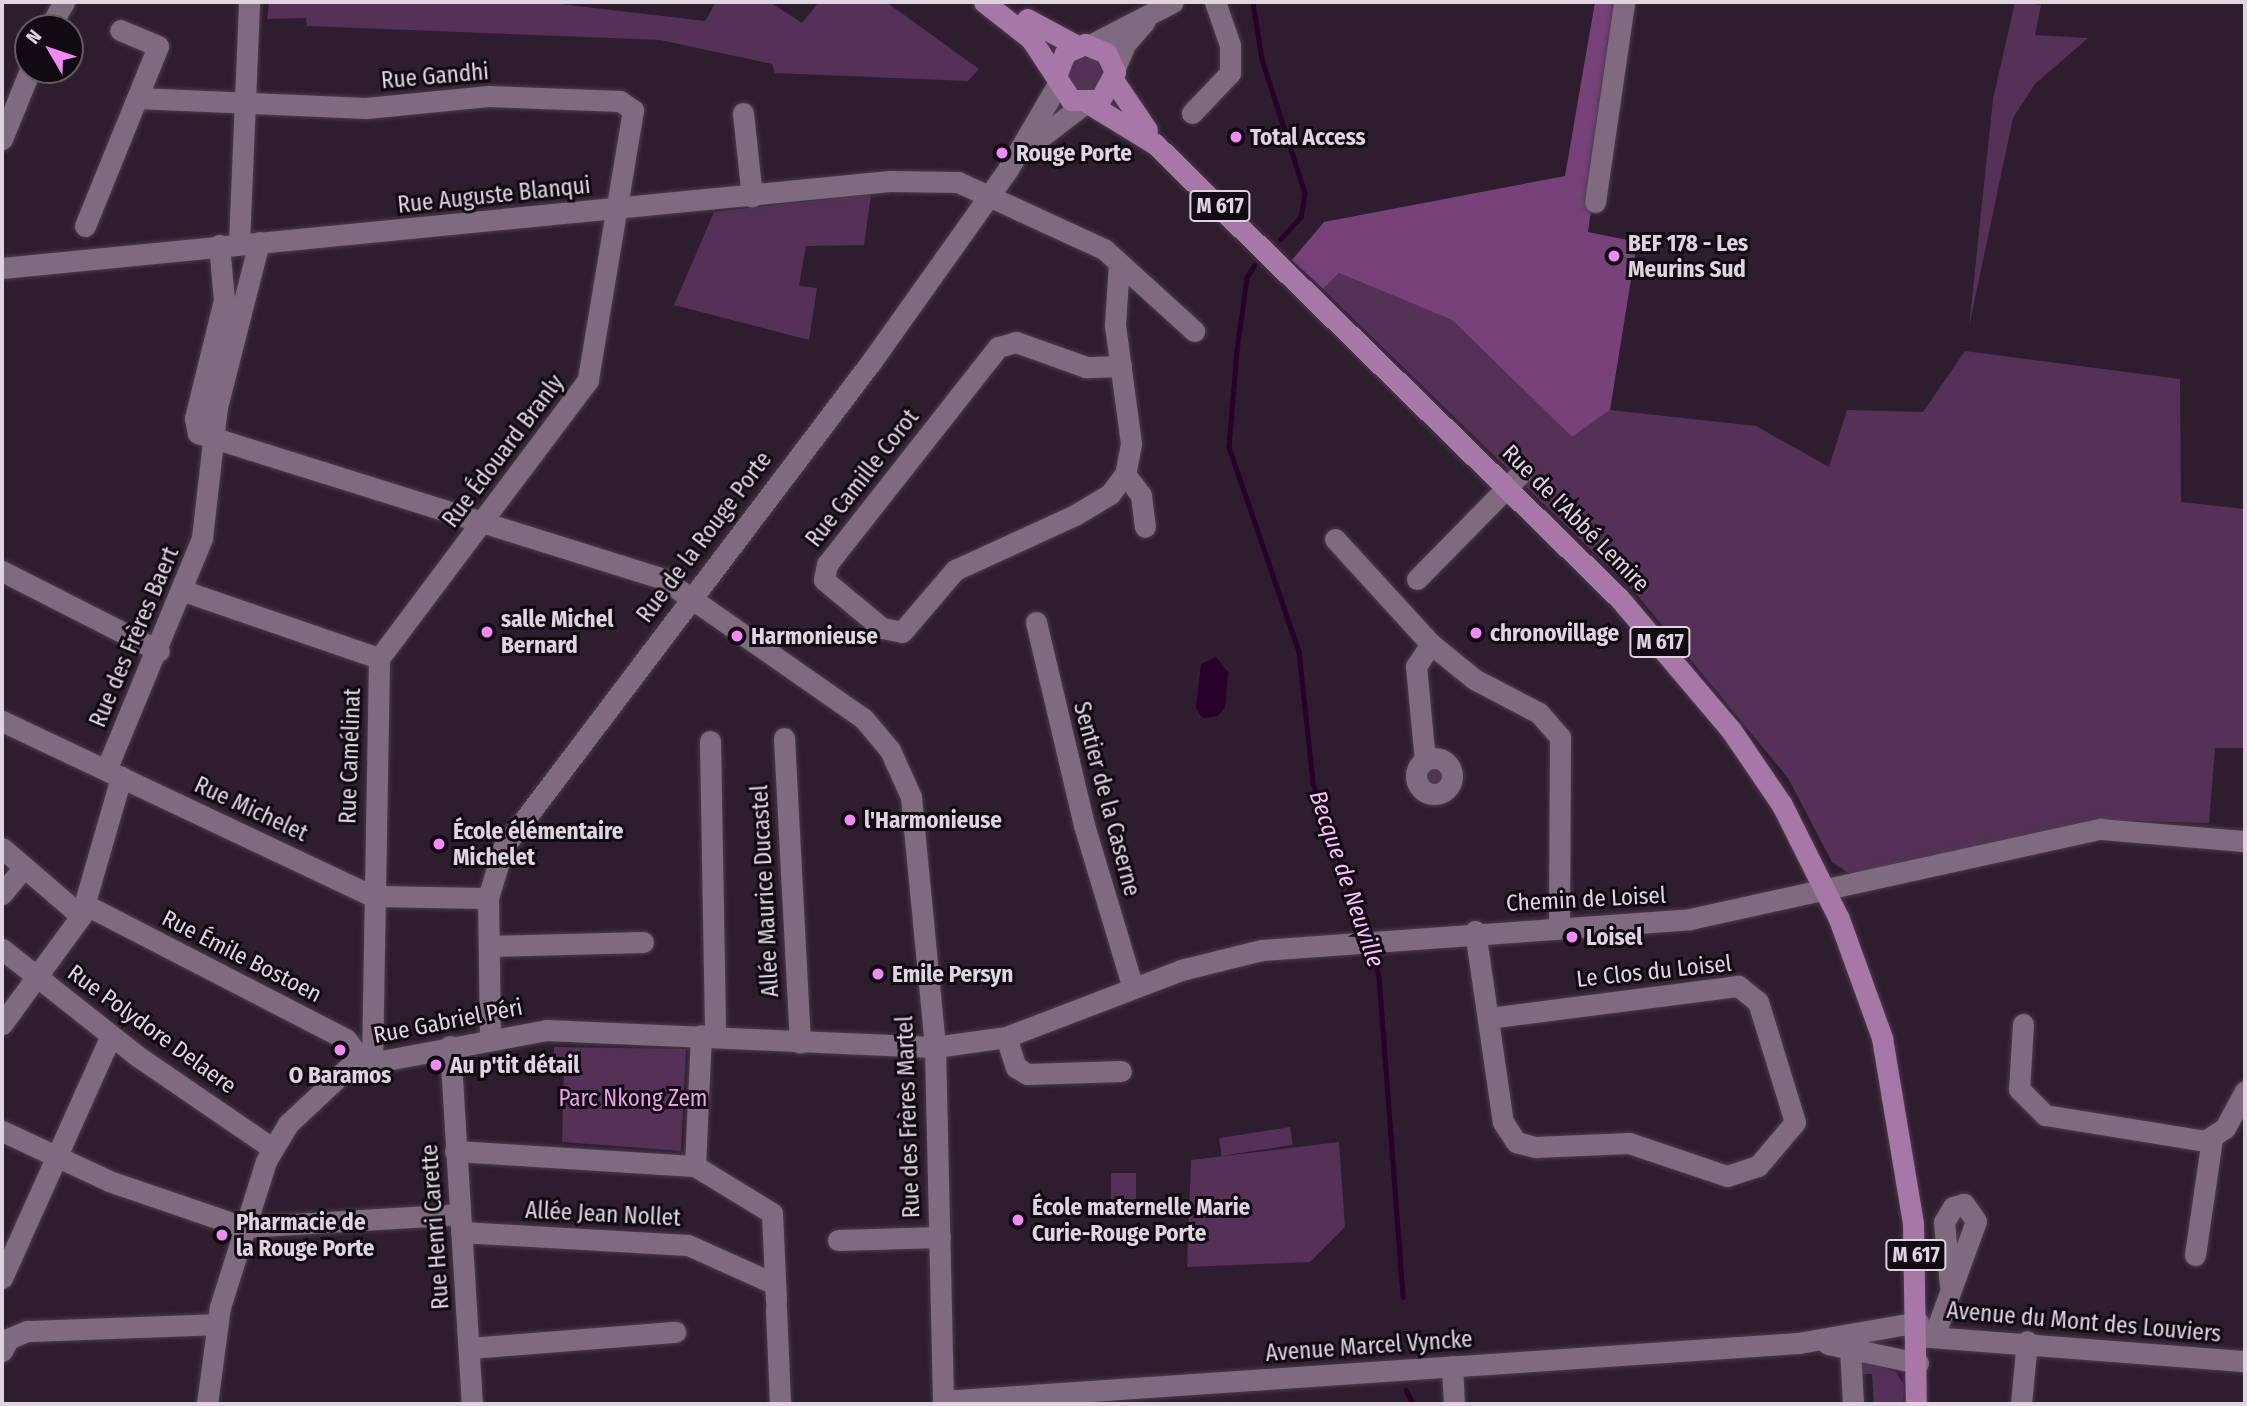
<!DOCTYPE html>
<meta charset="utf-8">
<style>
body{margin:0}
#map{position:relative;width:2247px;height:1406px;overflow:hidden;background:#2e1d2e;font-family:"Fira Sans Condensed",sans-serif}
div>[style]{position:absolute}
[style*='--x']{left:calc(var(--x)*1px);top:calc(var(--y)*1px);width:calc(var(--w)*1px);rotate:calc(var(--a)*1deg)}
.green>*{inset:0;background:#553157;transform-origin:0 0}
.round{border-radius:50%}
.forest>*{inset:0;background:#77427a}
.water>*{inset:0;background:#270129}
.stream>*{height:4.5px;margin:-2.25px;padding:0 2.25px;transform-origin:2.25px;border-radius:2.25px;background:#270129}
.roads{filter:drop-shadow(0 0 2px #4a3c4b) drop-shadow(0 0 2px #4a3c4b)}
.minor>*{height:21px;margin:-10.5px;padding:0 10.5px;transform-origin:10.5px;border-radius:10.5px;background:#7f6a7f}
.minor>.ring{margin:-10.5px;padding:0;box-sizing:content-box;background:none;border:21px solid #7f6a7f;border-radius:50%}
.major>*{height:21px;margin:-10.5px;padding:0 10.5px;transform-origin:10.5px;border-radius:10.5px;background:#a777a8}
.dots>*{width:19px;height:19px;translate:-50% -50%;box-sizing:border-box;border:4px solid #110a12;border-radius:50%}
span{translate:-50% -50%;white-space:nowrap;text-align:center;line-height:1.15;-webkit-text-stroke:6px #110a12;paint-order:stroke}
.shield-label span{padding:2px 5px;background:#110a12;border:2px solid;border-radius:5px;-webkit-text-stroke-width:0}
.shield-label{font-size:21px;color:#e0d4e0;font-weight:700}
.street-label{font-size:23px;color:#e0d4e0}
.poi-label{font-size:23px;color:#e0d4e0;font-weight:700}
.left{translate:0 -50%;text-align:left}
.park-label{font-size:23px;color:#ec9fef}
.water-label{font-size:24px;color:#fdbeff;font-style:italic}
.frame{position:absolute;inset:0;border:4px solid #e0d4e0;pointer-events:none}
.north{position:absolute;left:14px;top:14px;width:70px;height:70px;box-sizing:border-box;background:#110a12;border:2px solid #645b64;border-radius:50%;rotate:309deg;font-size:19px;font-weight:700;line-height:28px;text-align:center;color:#e0d4e0}
.north::after{content:'';display:block;margin:auto;width:24px;height:32px;background:#f08bf5;clip-path:polygon(50% 0,100% 100%,50% 72%,0 100%)}
</style>
<div id="map">
<div class="green">
<i style="clip-path:polygon(269px 2px,543px 2px,705px 21px,716px 2px,770px 2px,802px 23px,819px 2px,886px 2px,979px 69px,968px 81px,775px 73px,772px 64px,660px 40px,307px 26px,306px 18px,267px 19px)"></i>
<i style="clip-path:polygon(2015px 2px,2041px 5px,2035px 35px,2088px 38px,2035px 84px,2013px 118px,1969px 327px,1993px 99px)"></i>
<i class="round" style="left:1068px;top:57px;width:34px;height:34px"></i>
<i style="clip-path:polygon(871px 194px,864px 245px,806px 246px,799px 286px,817px 288px,809px 340px,674px 305px,714px 212px)"></i>
<i style="clip-path:polygon(1339px 273px,1452px 320px,1572px 437px,1610px 410px,1756px 426px,1829px 467px,1847px 410px,1923px 412px,1965px 351px,2180px 379px,2181px 502px,2245px 509px,2245px 748px,2215px 748px,2209px 823px,2102px 820px,1852px 875px,1832px 862px,1788px 778px,1638px 596px,1323px 289px)"></i>
<i class="round" style="left:1423px;top:767px;width:20px;height:20px"></i>
<i style="clip-path:polygon(554px 1047px,686px 1049px,681px 1151px,562px 1142px,564px 1071px,553px 1070px)"></i>
<i style="left:1290px;top:1127px;width:18px;height:72px;rotate:81deg"></i>
<i style="clip-path:polygon(1339px 1142px,1345px 1227px,1310px 1262px,1187px 1267px,1191px 1160px)"></i>
<i style="left:1111px;top:1173px;width:25px;height:43px"></i>
<i style="clip-path:polygon(1859px 1359px,1896px 1372px,1904px 1385px,1903px 1404px,1874px 1404px,1872px 1374px,1860px 1374px)"></i>
</div>
<div class="forest">
<i style="clip-path:polygon(1595px 2px,1620px 2px,1588px 232px,1637px 242px,1610px 410px,1572px 437px,1452px 320px,1339px 273px,1323px 289px,1292px 260px,1324px 222px,1565px 176px)"></i>
</div>
<div class="water">
<i style="clip-path:polygon(1216px 657px,1228px 672px,1225px 707px,1218px 716px,1203px 718px,1196px 709px,1201px 664px)"></i>
</div>
<div class="stream">
<i style="--x:1253;--y:2;--w:58;--a:81"></i>
<i style="--x:1262;--y:59;--w:141;--a:72.2"></i>
<i style="--x:1305;--y:193;--w:24;--a:99"></i>
<i style="--x:1301;--y:217;--w:30;--a:132"></i>
<i style="--x:1255;--y:265;--w:15;--a:122"></i>
<i style="--x:1247;--y:278;--w:74;--a:97.8"></i>
<i style="--x:1237;--y:351;--w:96;--a:94.8"></i>
<i style="--x:1229;--y:447;--w:216;--a:71.1"></i>
<i style="--x:1299;--y:651;--w:133;--a:83.9"></i>
<i style="--x:1313;--y:783;--w:161;--a:70.8"></i>
<i style="--x:1370;--y:947;--w:30;--a:73"></i>
<i style="--x:1379;--y:976;--w:322;--a:85.7"></i>
<i style="--x:1406;--y:1390;--w:16;--a:63"></i>
</div>
<div class="roads">
<div class="minor">
<i style="--x:49;--y:28;--w:30;--a:-60"></i>
<i style="--x:1090;--y:45;--w:93;--a:-27.4"></i>
<i style="--x:1115;--y:68;--w:26;--a:-67"></i>
<i style="--x:1125;--y:44;--w:30;--a:-49"></i>
<i style="--x:137;--y:98;--w:229;--a:2.5"></i>
<i style="--x:366;--y:108;--w:123;--a:-5.6"></i>
<i style="--x:488;--y:96;--w:132;--a:2.2"></i>
<i style="--x:620;--y:101;--w:16;--a:35"></i>
<i style="--x:633;--y:110;--w:274;--a:99.5"></i>
<i style="--x:588;--y:380;--w:348;--a:126.9"></i>
<i style="--x:743;--y:113;--w:84;--a:83.9"></i>
<i style="--x:1192;--y:113;--w:55;--a:-46.5"></i>
<i style="--x:1230;--y:73;--w:28;--a:-90"></i>
<i style="--x:1230;--y:45;--w:46;--a:-109.2"></i>
<i style="--x:2;--y:139;--w:74;--a:-67.9"></i>
<i style="--x:1037;--y:140;--w:59;--a:-37.5"></i>
<i style="--x:1595;--y:202;--w:202;--a:-81.7"></i>
<i style="--x:85;--y:226;--w:194;--a:-67.9"></i>
<i style="--x:158;--y:46;--w:41;--a:-157.2"></i>
<i style="--x:239;--y:243;--w:241;--a:-87.6"></i>
<i style="--x:219;--y:245;--w:55;--a:84.8"></i>
<i style="--x:224;--y:300;--w:122;--a:103.8"></i>
<i style="--x:195;--y:418;--w:15;--a:79"></i>
<i style="--x:198;--y:433;--w:486;--a:17.4"></i>
<i style="--x:662;--y:578;--w:246;--a:34.9"></i>
<i style="--x:864;--y:719;--w:40;--a:50"></i>
<i style="--x:890;--y:750;--w:51;--a:65.9"></i>
<i style="--x:911;--y:797;--w:251;--a:84.5"></i>
<i style="--x:935;--y:1047;--w:357;--a:88.7"></i>
<i style="--x:1119;--y:264;--w:61;--a:93.8"></i>
<i style="--x:1115;--y:325;--w:120;--a:82.3"></i>
<i style="--x:1131;--y:444;--w:31;--a:101"></i>
<i style="--x:1125;--y:474;--w:26;--a:53"></i>
<i style="--x:1141;--y:495;--w:32;--a:83"></i>
<i style="--x:2;--y:268;--w:892;--a:-5.6"></i>
<i style="--x:890;--y:181;--w:68;--a:0.8"></i>
<i style="--x:958;--y:182;--w:161;--a:24.7"></i>
<i style="--x:1104;--y:249;--w:122;--a:42.3"></i>
<i style="--x:1121;--y:366;--w:35;--a:178"></i>
<i style="--x:1086;--y:367;--w:74;--a:-160.3"></i>
<i style="--x:1016;--y:342;--w:19;--a:164"></i>
<i style="--x:998;--y:347;--w:276;--a:128.2"></i>
<i style="--x:827;--y:564;--w:16;--a:101"></i>
<i style="--x:824;--y:580;--w:75;--a:39.6"></i>
<i style="--x:882;--y:628;--w:20;--a:11"></i>
<i style="--x:902;--y:632;--w:82;--a:-49.5"></i>
<i style="--x:955;--y:570;--w:132;--a:-24.6"></i>
<i style="--x:1075;--y:515;--w:41;--a:-31"></i>
<i style="--x:1110;--y:494;--w:25;--a:-53"></i>
<i style="--x:1335;--y:539;--w:142;--a:47.6"></i>
<i style="--x:1431;--y:644;--w:27;--a:124"></i>
<i style="--x:1416;--y:666;--w:95;--a:84.6"></i>
<i style="--x:2;--y:571;--w:176;--a:27"></i>
<i style="--x:1417;--y:579;--w:150;--a:-45.5"></i>
<i style="--x:184;--y:591;--w:206;--a:19"></i>
<i style="--x:1036;--y:622;--w:209;--a:76.7"></i>
<i style="--x:1084;--y:825;--w:170;--a:73.3"></i>
<i style="--x:1431;--y:644;--w:55;--a:39.1"></i>
<i style="--x:1474;--y:679;--w:73;--a:27.6"></i>
<i style="--x:1539;--y:713;--w:32;--a:49"></i>
<i style="--x:1560;--y:737;--w:190;--a:90.3"></i>
<i style="--x:2;--y:721;--w:409;--a:25.3"></i>
<i style="--x:372;--y:896;--w:116;--a:1"></i>
<i style="--x:784;--y:738;--w:305;--a:87"></i>
<i style="--x:710;--y:741;--w:296;--a:89"></i>
<i class="ring" style="left:1416px;top:758px;width:15px;height:15px"></i>
<i style="--x:106;--y:770;--w:251;--a:-67.5"></i>
<i style="--x:202;--y:538;--w:132;--a:-83.5"></i>
<i style="--x:217;--y:407;--w:170;--a:-75.7"></i>
<i style="--x:2;--y:848;--w:104;--a:40.7"></i>
<i style="--x:2;--y:894;--w:35;--a:-51"></i>
<i style="--x:86;--y:905;--w:292;--a:27.3"></i>
<i style="--x:346;--y:1039;--w:31;--a:54"></i>
<i style="--x:1475;--y:931;--w:193;--a:81.7"></i>
<i style="--x:1503;--y:1122;--w:24;--a:57"></i>
<i style="--x:1516;--y:1142;--w:20;--a:15"></i>
<i style="--x:1535;--y:1147;--w:94;--a:-2.4"></i>
<i style="--x:1629;--y:1143;--w:103;--a:18.6"></i>
<i style="--x:1727;--y:1176;--w:33;--a:-18"></i>
<i style="--x:1758;--y:1166;--w:57;--a:-49.9"></i>
<i style="--x:1795;--y:1122;--w:126;--a:-107.1"></i>
<i style="--x:1758;--y:1002;--w:26;--a:-141"></i>
<i style="--x:1738;--y:986;--w:252;--a:172.7"></i>
<i style="--x:490;--y:946;--w:153;--a:-1.5"></i>
<i style="--x:2;--y:949;--w:171;--a:38.3"></i>
<i style="--x:136;--y:1055;--w:165;--a:34.4"></i>
<i style="--x:2;--y:1024;--w:134;--a:-53.8"></i>
<i style="--x:81;--y:916;--w:145;--a:-73.9"></i>
<i style="--x:2023;--y:1024;--w:65;--a:93.5"></i>
<i style="--x:2019;--y:1089;--w:37;--a:45"></i>
<i style="--x:2045;--y:1115;--w:162;--a:9.2"></i>
<i style="--x:2205;--y:1141;--w:24;--a:-33"></i>
<i style="--x:2225;--y:1128;--w:42;--a:-61.6"></i>
<i style="--x:490;--y:1037;--w:139;--a:-90.8"></i>
<i style="--x:488;--y:898;--w:52;--a:-73.3"></i>
<i style="--x:503;--y:848;--w:610;--a:-52.87"></i>
<i style="--x:871;--y:362;--w:237;--a:-54.6"></i>
<i style="--x:1008;--y:169;--w:99;--a:-59.5"></i>
<i style="--x:1006;--y:1037;--w:32;--a:72"></i>
<i style="--x:1016;--y:1067;--w:13;--a:32"></i>
<i style="--x:1027;--y:1074;--w:94;--a:-1.8"></i>
<i style="--x:450;--y:1046;--w:359;--a:86.5"></i>
<i style="--x:372;--y:1062;--w:404;--a:-89"></i>
<i style="--x:2;--y:1131;--w:118;--a:25"></i>
<i style="--x:109;--y:1181;--w:142;--a:18.9"></i>
<i style="--x:243;--y:1227;--w:216;--a:-3.4"></i>
<i style="--x:455;--y:1151;--w:240;--a:3.6"></i>
<i style="--x:695;--y:1166;--w:90;--a:31.4"></i>
<i style="--x:772;--y:1213;--w:88;--a:87.4"></i>
<i style="--x:695;--y:1166;--w:131;--a:-87.4"></i>
<i style="--x:461;--y:1232;--w:227;--a:3.3"></i>
<i style="--x:688;--y:1245;--w:95;--a:24.1"></i>
<i style="--x:838;--y:1240;--w:102;--a:-1.7"></i>
<i style="--x:2195;--y:1255;--w:117;--a:-81.7"></i>
<i style="--x:2;--y:1278;--w:265;--a:-65.8"></i>
<i style="--x:776;--y:1308;--w:96;--a:87.6"></i>
<i style="--x:1918;--y:1336;--w:328;--a:4.4"></i>
<i style="--x:1934;--y:1336;--w:122;--a:-69.9"></i>
<i style="--x:1976;--y:1221;--w:21;--a:-125"></i>
<i style="--x:1964;--y:1204;--w:11;--a:165"></i>
<i style="--x:1953;--y:1207;--w:17;--a:121"></i>
<i style="--x:1944;--y:1222;--w:63;--a:84.6"></i>
<i style="--x:1828;--y:1344;--w:92;--a:11.9"></i>
<i style="--x:470;--y:1348;--w:206;--a:-4.5"></i>
<i style="--x:1850;--y:1348;--w:56;--a:86.9"></i>
<i style="--x:2;--y:1351;--w:13;--a:-63"></i>
<i style="--x:8;--y:1339;--w:21;--a:-23"></i>
<i style="--x:27;--y:1331;--w:190;--a:-2.1"></i>
<i style="--x:1452;--y:1366;--w:38;--a:87"></i>
<i style="--x:943;--y:1401;--w:857;--a:-3.88"></i>
<i style="--x:1798;--y:1343;--w:122;--a:-9.9"></i>
<i style="--x:207;--y:1404;--w:98;--a:-82.4"></i>
<i style="--x:220;--y:1307;--w:153;--a:-72.5"></i>
<i style="--x:266;--y:1161;--w:43;--a:-59.3"></i>
<i style="--x:288;--y:1124;--w:83;--a:-43.1"></i>
<i style="--x:349;--y:1067;--w:200;--a:-10.6"></i>
<i style="--x:546;--y:1030;--w:389;--a:2.5"></i>
<i style="--x:935;--y:1047;--w:72;--a:-8"></i>
<i style="--x:1006;--y:1037;--w:187;--a:-20.9"></i>
<i style="--x:1181;--y:970;--w:83;--a:-13.9"></i>
<i style="--x:1262;--y:950;--w:429;--a:-4.1"></i>
<i style="--x:1690;--y:919;--w:421;--a:-12.4"></i>
<i style="--x:2101;--y:829;--w:144;--a:4.8"></i>
<i style="--x:2021;--y:1404;--w:63;--a:-84.6"></i>
</div>
<div class="major">
<i style="--x:984;--y:2;--w:60;--a:38.2"></i>
<i style="--x:1031;--y:39;--w:73;--a:56.7"></i>
<i style="--x:1071;--y:100;--w:29;--a:0"></i>
<i style="--x:1100;--y:100;--w:32;--a:-62"></i>
<i style="--x:1115;--y:72;--w:21;--a:-115"></i>
<i style="--x:1106;--y:53;--w:23;--a:-157"></i>
<i style="--x:1085;--y:44;--w:22;--a:156"></i>
<i style="--x:1065;--y:53;--w:25;--a:111"></i>
<i style="--x:1027;--y:19;--w:57;--a:28.4"></i>
<i style="--x:1114;--y:81;--w:59;--a:56"></i>
<i style="--x:1088;--y:103;--w:79;--a:31.5"></i>
<i style="--x:1155;--y:144;--w:649;--a:44.38"></i>
<i style="--x:1619;--y:598;--w:173;--a:49.7"></i>
<i style="--x:1731;--y:730;--w:91;--a:55.8"></i>
<i style="--x:1782;--y:805;--w:127;--a:63.4"></i>
<i style="--x:1839;--y:919;--w:127;--a:70.1"></i>
<i style="--x:1882;--y:1038;--w:188;--a:80.5"></i>
<i style="--x:1913;--y:1223;--w:181;--a:89.1"></i>
</div>
</div>
<div class="dots">
<i style="left:1236px;top:137px;background:#f08bf5"></i>
<i style="left:1002px;top:153px;background:#f08bf5"></i>
<i style="left:1614px;top:256px;background:#f08bf5"></i>
<i style="left:487px;top:632px;background:#f08bf5"></i>
<i style="left:1476px;top:633px;background:#f08bf5"></i>
<i style="left:737px;top:636px;background:#f08bf5"></i>
<i style="left:850px;top:820px;background:#f08bf5"></i>
<i style="left:439px;top:844px;background:#f08bf5"></i>
<i style="left:1572px;top:937px;background:#f08bf5"></i>
<i style="left:878px;top:974px;background:#f08bf5"></i>
<i style="left:340px;top:1050px;background:#f08bf5"></i>
<i style="left:436px;top:1065px;background:#f08bf5"></i>
<i style="left:1018px;top:1220px;background:#f08bf5"></i>
<i style="left:222px;top:1235px;background:#f08bf5"></i>
</div>
<div class="shield-label">
<span style="left:1220px;top:206px">M 617</span>
<span style="left:1660px;top:642px">M 617</span>
<span style="left:1916px;top:1255px">M 617</span>
</div>
<div class="street-label">
<span style="left:435px;top:76px;rotate:-5deg">Rue Gandhi</span>
<span style="left:494px;top:195px;rotate:-6deg">Rue Auguste Blanqui</span>
<span style="left:503px;top:451px;rotate:-53deg">Rue Édouard Branly</span>
<span style="left:862px;top:478px;rotate:-52deg">Rue Camille Corot</span>
<span style="left:1576px;top:518px;rotate:45deg">Rue de l'Abbé Lemire</span>
<span style="left:704px;top:537px;rotate:-53deg">Rue de la Rouge Porte</span>
<span style="left:134px;top:637px;rotate:-67deg">Rue des Frères Baert</span>
<span style="left:350px;top:756px;rotate:-88deg">Rue Camélinat</span>
<span style="left:1107px;top:799px;rotate:75deg">Sentier de la Caserne</span>
<span style="left:251px;top:809px;rotate:25deg">Rue Michelet</span>
<span style="left:765px;top:891px;rotate:-93deg">Allée Maurice Ducastel</span>
<span style="left:1586px;top:899px;rotate:-3deg">Chemin de Loisel</span>
<span style="left:242px;top:956px;rotate:27deg">Rue Émile Bostoen</span>
<span style="left:1654px;top:971px;rotate:-6deg">Le Clos du Loisel</span>
<span style="left:448px;top:1021px;rotate:-11deg">Rue Gabriel Péri</span>
<span style="left:152px;top:1029px;rotate:36deg">Rue Polydore Delaere</span>
<span style="left:908px;top:1117px;rotate:-92deg">Rue des Frères Martel</span>
<span style="left:603px;top:1214px;rotate:3deg">Allée Jean Nollet</span>
<span style="left:435px;top:1227px;rotate:-94deg">Rue Henri Carette</span>
<span style="left:2084px;top:1322px;rotate:5deg">Avenue du Mont des Louviers</span>
<span style="left:1369px;top:1346px;rotate:-4deg">Avenue Marcel Vyncke</span>
</div>
<div class="poi-label">
<span class="left" style="left:1250px;top:137px">Total Access</span>
<span class="left" style="left:1016px;top:153px">Rouge Porte</span>
<span class="left" style="left:1628px;top:256px">BEF 178 - Les<br>Meurins Sud</span>
<span class="left" style="left:501px;top:632px">salle Michel<br>Bernard</span>
<span class="left" style="left:1490px;top:633px">chronovillage</span>
<span class="left" style="left:751px;top:636px">Harmonieuse</span>
<span class="left" style="left:864px;top:820px">l'Harmonieuse</span>
<span class="left" style="left:453px;top:844px">École élémentaire<br>Michelet</span>
<span class="left" style="left:1586px;top:937px">Loisel</span>
<span class="left" style="left:892px;top:974px">Emile Persyn</span>
<span class="left" style="left:450px;top:1065px">Au p'tit détail</span>
<span style="left:340px;top:1075px">O Baramos</span>
<span class="left" style="left:1032px;top:1220px">École maternelle Marie<br>Curie-Rouge Porte</span>
<span class="left" style="left:236px;top:1235px">Pharmacie de<br>la Rouge Porte</span>
</div>
<div class="park-label">
<span style="left:633px;top:1098px">Parc Nkong Zem</span>
</div>
<div class="water-label">
<span style="left:1346px;top:879px;rotate:71deg">Becque de Neuville</span>
</div>
<div class="frame"></div>
<div class="north">N</div>
</div>
